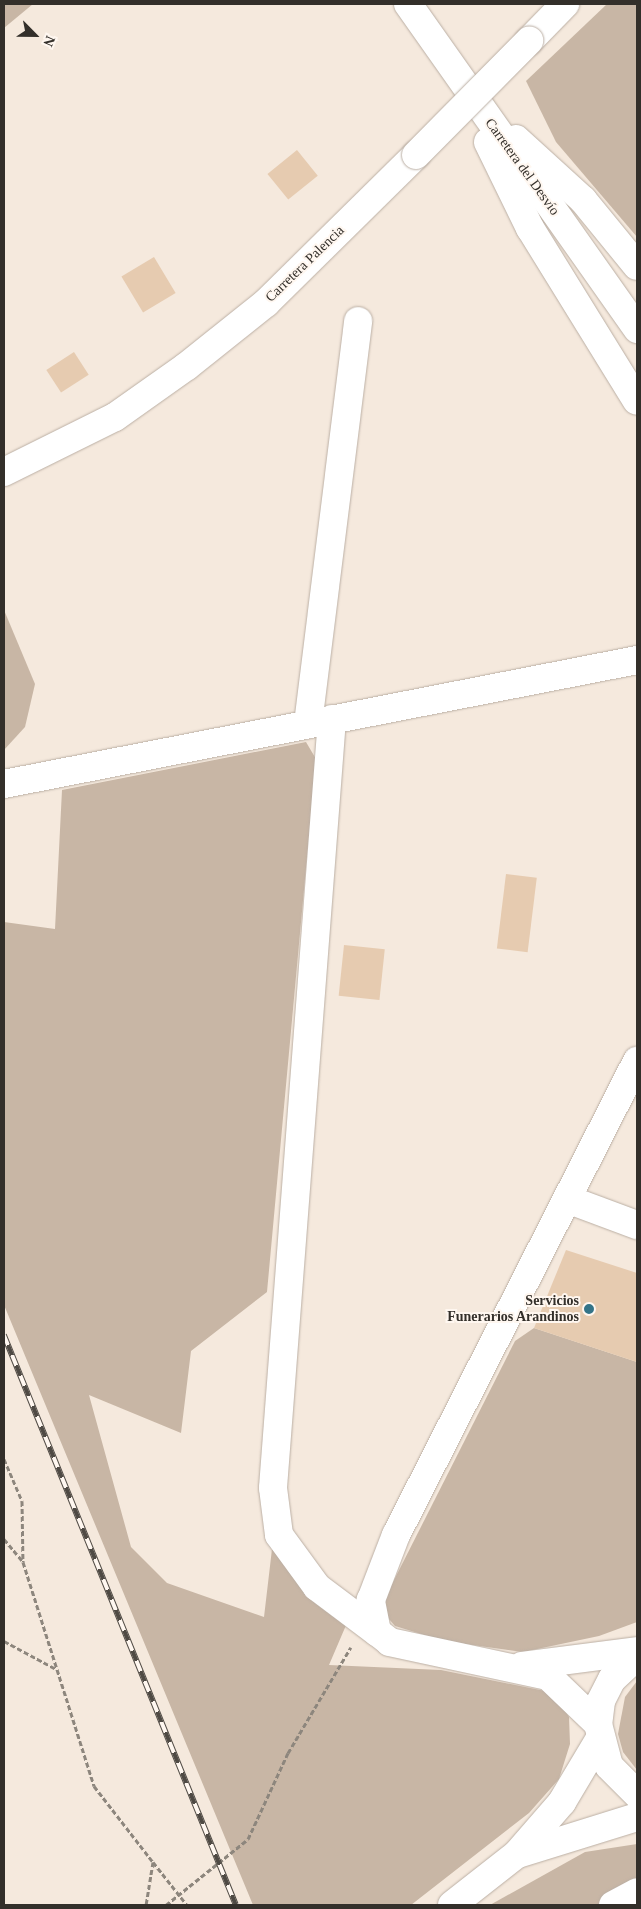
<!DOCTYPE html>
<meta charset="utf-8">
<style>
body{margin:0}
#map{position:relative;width:641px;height:1909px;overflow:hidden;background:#f5e9dd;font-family:"Times New Roman",serif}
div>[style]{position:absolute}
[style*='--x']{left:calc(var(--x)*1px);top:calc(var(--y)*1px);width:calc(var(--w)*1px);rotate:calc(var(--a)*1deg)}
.green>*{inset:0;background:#c8b6a5}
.building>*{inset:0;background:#e6cbb0;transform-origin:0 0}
.path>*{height:3px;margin-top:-1.5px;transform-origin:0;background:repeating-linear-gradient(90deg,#8d867d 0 5px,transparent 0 7.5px)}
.roads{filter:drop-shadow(0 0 1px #bbafa4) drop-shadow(0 0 1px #bbafa4)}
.minor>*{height:28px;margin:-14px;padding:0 14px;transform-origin:14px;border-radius:14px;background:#fff}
.major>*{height:28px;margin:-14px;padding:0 14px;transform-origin:14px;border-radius:14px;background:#fff}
.highway>*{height:28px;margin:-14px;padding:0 14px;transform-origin:14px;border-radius:14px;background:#fff}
.rail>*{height:5.5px;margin-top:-2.75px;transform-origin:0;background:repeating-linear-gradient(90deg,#fff7f0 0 11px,#4f4a44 0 22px);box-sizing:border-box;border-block:1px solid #4f4a44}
.bridges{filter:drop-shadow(0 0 1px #bbafa4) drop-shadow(0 0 1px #bbafa4)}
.minor-bridge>*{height:28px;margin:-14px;padding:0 14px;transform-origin:14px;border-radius:14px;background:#fff}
.dots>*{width:14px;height:14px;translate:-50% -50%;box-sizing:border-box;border:2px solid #fff7f0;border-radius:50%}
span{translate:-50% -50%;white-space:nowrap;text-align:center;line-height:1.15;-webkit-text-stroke:4px #fff7f0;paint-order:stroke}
.street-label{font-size:14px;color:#332f2a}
.poi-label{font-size:14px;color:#332f2a;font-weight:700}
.right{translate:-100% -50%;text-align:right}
.frame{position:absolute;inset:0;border:5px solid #332f2a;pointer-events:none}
.north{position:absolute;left:10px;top:10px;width:50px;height:50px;-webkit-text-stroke:4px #fff7f0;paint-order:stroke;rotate:113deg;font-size:14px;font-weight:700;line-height:20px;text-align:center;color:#332f2a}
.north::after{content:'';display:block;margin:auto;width:18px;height:22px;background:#332f2a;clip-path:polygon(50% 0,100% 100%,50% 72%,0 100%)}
</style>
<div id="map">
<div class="green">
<i style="clip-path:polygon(4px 4px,33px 4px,4px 28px)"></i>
<i style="clip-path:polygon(607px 4px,637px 4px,637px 237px,556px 142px,526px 81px)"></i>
<i style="clip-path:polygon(4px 610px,35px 684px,25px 727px,4px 750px)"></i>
<i style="clip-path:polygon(306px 742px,316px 759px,267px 1292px,191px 1351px,181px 1433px,89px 1395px,131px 1547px,167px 1583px,264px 1617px,272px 1549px,347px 1623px,329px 1665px,441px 1670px,555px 1693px,569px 1717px,570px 1744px,559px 1779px,529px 1813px,411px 1905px,253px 1905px,4px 1305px,4px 922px,55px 929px,62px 790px)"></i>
<i style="clip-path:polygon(534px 1328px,637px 1362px,637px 1622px,599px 1636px,523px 1652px,444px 1641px,395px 1626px,382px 1611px,389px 1590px,515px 1341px)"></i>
<i style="clip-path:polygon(637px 1681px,637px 1770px,623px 1752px,618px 1734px,625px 1697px)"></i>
<i style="clip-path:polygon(637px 1844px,637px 1905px,490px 1905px,585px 1852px)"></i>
</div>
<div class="building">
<i style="left:297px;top:150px;width:33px;height:38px;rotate:51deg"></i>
<i style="left:154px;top:257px;width:42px;height:38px;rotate:59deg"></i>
<i style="left:74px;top:352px;width:27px;height:33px;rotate:57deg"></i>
<i style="left:506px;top:874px;width:31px;height:75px;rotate:7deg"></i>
<i style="left:344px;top:945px;width:41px;height:51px;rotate:6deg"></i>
<i style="clip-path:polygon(566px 1250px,637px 1273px,637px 1362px,534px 1328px)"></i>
</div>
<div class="path">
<i style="--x:4;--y:1459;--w:46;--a:66.8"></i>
<i style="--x:22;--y:1501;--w:61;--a:89.1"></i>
<i style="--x:23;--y:1562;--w:235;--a:72.4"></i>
<i style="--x:94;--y:1786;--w:96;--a:52.2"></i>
<i style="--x:153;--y:1862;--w:44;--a:99.2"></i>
<i style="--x:4;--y:1539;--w:30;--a:50"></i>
<i style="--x:4;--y:1641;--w:59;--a:28.3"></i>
<i style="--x:153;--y:1862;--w:55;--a:51.7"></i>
<i style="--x:166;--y:1905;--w:105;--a:-38.8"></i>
<i style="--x:248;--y:1839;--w:95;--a:-65.1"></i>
<i style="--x:288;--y:1753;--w:123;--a:-59.3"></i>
</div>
<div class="roads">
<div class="minor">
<i style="--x:529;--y:41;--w:52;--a:-45.8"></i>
<i style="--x:4;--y:472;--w:124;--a:-26.4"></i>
<i style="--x:115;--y:417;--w:88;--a:-35.3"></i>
<i style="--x:187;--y:366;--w:101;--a:-38.6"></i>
<i style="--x:266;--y:303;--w:211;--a:-44.6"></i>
<i style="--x:332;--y:719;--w:771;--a:94.39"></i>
<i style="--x:273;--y:1488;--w:47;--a:82.7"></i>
<i style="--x:279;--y:1535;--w:64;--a:53.8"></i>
<i style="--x:317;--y:1587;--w:75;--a:36.9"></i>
<i style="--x:308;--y:724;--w:406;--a:-82.9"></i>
<i style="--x:4;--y:784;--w:645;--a:-11.08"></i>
<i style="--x:567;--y:1199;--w:75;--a:20.4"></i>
<i style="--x:522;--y:1666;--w:116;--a:-7.4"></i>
<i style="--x:598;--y:1724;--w:69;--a:-136.2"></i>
<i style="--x:548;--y:1676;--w:162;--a:-167.9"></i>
<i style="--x:390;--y:1642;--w:16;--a:-142"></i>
<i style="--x:377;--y:1632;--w:33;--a:-101"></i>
<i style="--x:371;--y:1600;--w:70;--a:-69"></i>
<i style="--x:396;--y:1535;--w:532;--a:-63.05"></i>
<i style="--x:613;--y:1905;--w:27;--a:-28"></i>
</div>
<div class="major">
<i style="--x:637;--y:1656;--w:34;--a:137"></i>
<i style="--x:612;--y:1679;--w:25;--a:117"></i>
<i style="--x:601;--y:1701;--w:23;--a:97"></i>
<i style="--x:598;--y:1724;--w:43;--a:75.3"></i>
<i style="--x:609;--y:1766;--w:40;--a:45"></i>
<i style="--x:518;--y:1854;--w:125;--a:-17.3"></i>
<i style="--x:452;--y:1905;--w:83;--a:-38.1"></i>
<i style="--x:517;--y:1854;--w:69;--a:-49.1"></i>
<i style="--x:562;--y:1802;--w:72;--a:-59.2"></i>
</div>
<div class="highway">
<i style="--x:408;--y:4;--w:398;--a:54.8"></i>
<i style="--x:516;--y:139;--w:91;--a:42.3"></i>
<i style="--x:583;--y:200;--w:85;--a:50.7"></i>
<i style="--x:488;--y:142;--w:96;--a:64"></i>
<i style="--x:530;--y:228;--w:203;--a:58.3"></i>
</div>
</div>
<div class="rail">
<i style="--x:4;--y:1335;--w:615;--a:67.85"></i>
</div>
<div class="bridges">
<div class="minor-bridge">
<i style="--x:416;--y:155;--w:161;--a:-45.3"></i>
</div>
</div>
<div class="dots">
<i style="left:589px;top:1309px;background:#347488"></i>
</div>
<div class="street-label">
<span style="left:522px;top:167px;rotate:54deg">Carretera del Desvío</span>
<span style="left:305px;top:264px;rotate:-44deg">Carretera Palencia</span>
</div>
<div class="poi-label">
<span class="right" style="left:579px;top:1309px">Servicios<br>Funerarios Arandinos</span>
</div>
<div class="frame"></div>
<div class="north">N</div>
</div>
